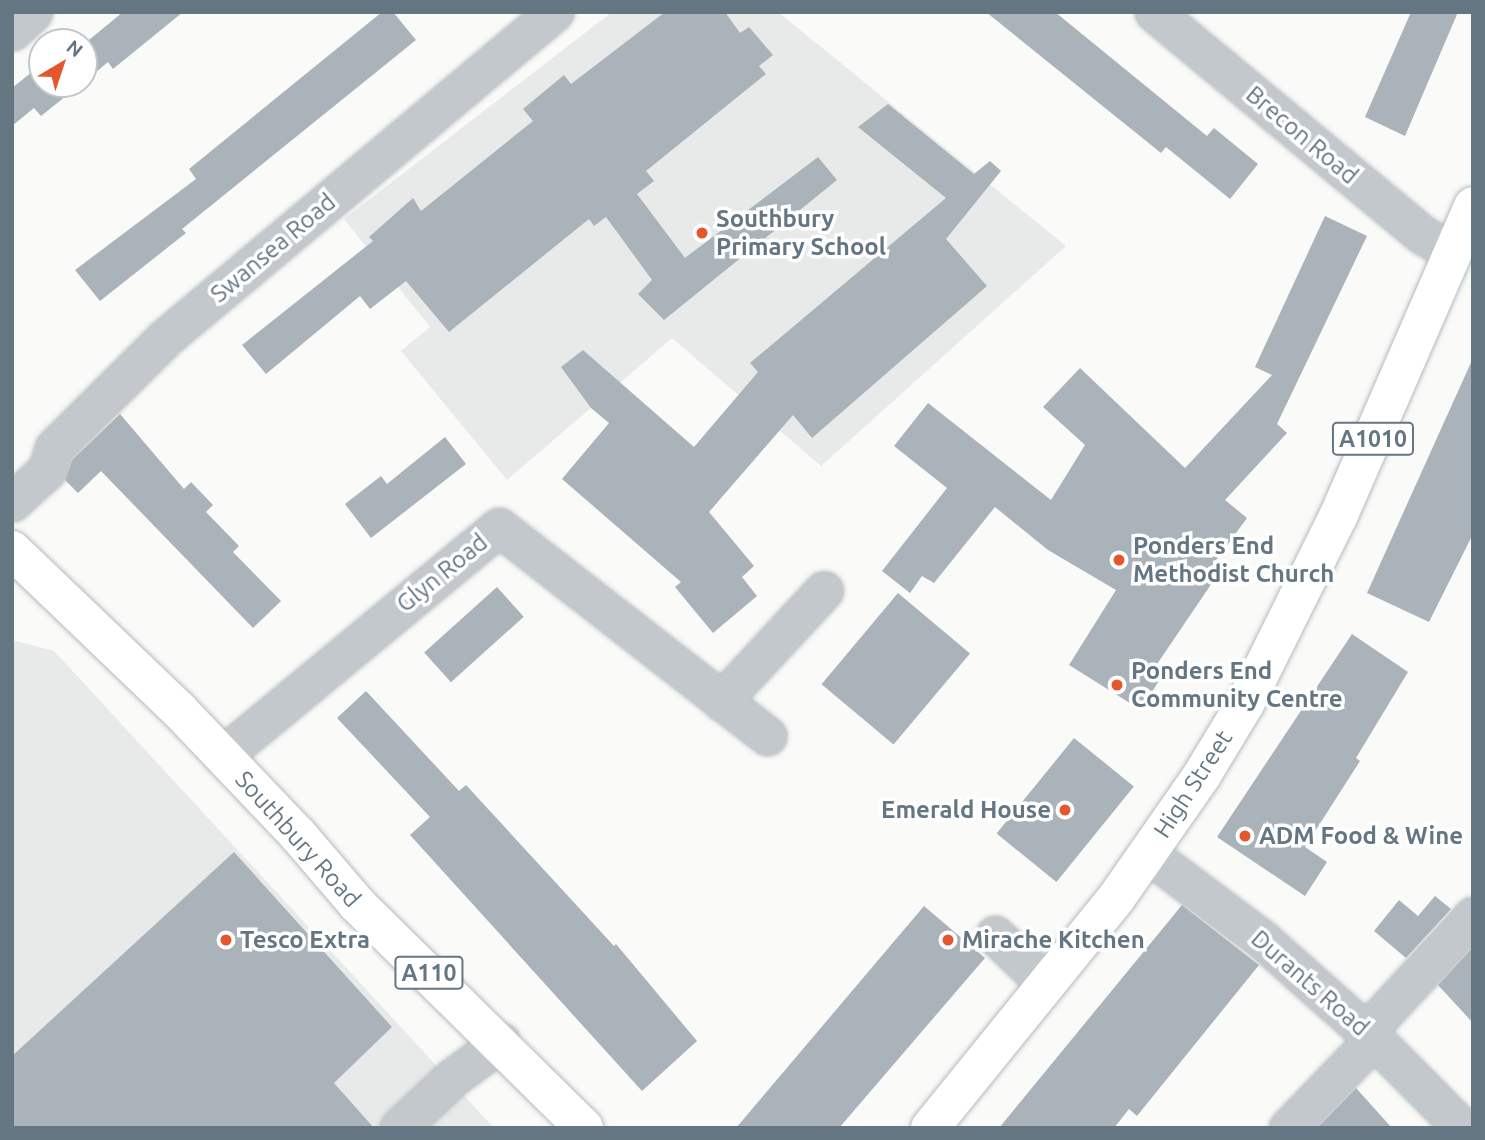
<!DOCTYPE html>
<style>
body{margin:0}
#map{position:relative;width:1485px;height:1140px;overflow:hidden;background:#fafaf8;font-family:Ubuntu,sans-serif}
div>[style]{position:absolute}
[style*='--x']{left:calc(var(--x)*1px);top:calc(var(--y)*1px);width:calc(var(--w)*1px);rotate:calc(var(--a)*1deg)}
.built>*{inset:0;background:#e8e9e9}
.building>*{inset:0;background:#aab3b9;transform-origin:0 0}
.roads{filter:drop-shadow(0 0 2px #b5babe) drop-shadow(0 0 2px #b5babe)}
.minor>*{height:37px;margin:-18.5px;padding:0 18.5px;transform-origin:18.5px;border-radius:18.5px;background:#c3c8cc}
.major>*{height:38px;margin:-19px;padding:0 19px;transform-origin:19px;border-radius:19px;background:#fff}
.dots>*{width:19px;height:19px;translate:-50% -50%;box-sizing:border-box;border:4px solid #fff;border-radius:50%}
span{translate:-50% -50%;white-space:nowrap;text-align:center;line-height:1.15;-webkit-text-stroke:7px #fff;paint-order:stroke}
.shield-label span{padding:2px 5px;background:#fff;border:2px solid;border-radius:5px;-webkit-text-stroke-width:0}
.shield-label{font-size:23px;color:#657683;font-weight:700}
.street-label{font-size:24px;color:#657683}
.poi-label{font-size:24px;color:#657683;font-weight:700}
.left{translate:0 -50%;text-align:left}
.right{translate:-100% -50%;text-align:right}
.frame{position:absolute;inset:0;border:14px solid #657683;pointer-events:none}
.north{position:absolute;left:28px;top:28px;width:70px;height:70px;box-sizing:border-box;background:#fff;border:2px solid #c1c8cd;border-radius:50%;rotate:39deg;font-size:19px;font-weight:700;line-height:28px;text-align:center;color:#657683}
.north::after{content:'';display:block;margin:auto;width:24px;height:32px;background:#e4572e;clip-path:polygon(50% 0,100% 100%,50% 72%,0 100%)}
</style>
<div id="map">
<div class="built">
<i style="clip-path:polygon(612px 12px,778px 12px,1066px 246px,821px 466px,672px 338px,507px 480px,401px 351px,430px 327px,344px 219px)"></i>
<i style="clip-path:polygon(12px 640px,54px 651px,494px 1128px,12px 1128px)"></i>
</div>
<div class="building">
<i style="clip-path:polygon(123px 12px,183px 12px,113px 69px,108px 62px,84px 82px,84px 44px)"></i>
<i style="clip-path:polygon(382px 12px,393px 12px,416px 40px,182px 229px,186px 233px,100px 301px,75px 270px,196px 179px,189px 169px)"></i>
<i style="clip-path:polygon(665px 12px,725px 12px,740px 33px,749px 27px,773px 55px,759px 66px,766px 74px,646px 171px,654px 181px,637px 194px,685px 258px,818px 157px,837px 180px,664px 320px,638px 294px,652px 280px,606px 217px,594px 226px,589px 219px,449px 332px,406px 281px,370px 309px,360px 296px,266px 374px,242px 345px,373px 241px,369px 237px,413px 198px,421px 211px,533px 121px,523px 109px,564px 75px,571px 84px)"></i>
<i style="clip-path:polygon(986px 12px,1055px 12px,1207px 136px,1214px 128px,1258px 164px,1230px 199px,1166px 147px,1161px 153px)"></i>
<i style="clip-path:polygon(1411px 12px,1458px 12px,1405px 136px,1365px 117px)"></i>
<i style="clip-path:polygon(42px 64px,42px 84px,81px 84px,41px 116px,34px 108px,12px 126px,12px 88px)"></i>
<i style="clip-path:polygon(888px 104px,974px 174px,990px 161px,1001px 171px,946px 239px,987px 286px,812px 438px,793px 415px,709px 512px,754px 566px,742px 577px,757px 596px,713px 633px,675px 587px,681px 582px,562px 479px,609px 423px,591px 408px,561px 367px,583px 350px,694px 447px,758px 372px,750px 363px,946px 198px,858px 127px)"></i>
<i style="clip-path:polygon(1325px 216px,1367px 236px,1277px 424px,1287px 433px,1225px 500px,1247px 518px,1205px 575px,1214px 580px,1151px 673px,1160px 679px,1141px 710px,1069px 665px,1116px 590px,1048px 550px,995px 507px,934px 583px,922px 576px,910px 593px,882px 571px,947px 488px,894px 446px,928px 403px,1051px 500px,1085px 445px,1043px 407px,1080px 368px,1185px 468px,1272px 375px,1255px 367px)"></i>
<i style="clip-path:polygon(1473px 358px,1473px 534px,1429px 622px,1367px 593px)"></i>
<i style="clip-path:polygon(120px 414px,184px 489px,191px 482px,213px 505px,206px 512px,239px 546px,233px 552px,281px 601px,253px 628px,101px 471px,78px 493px,65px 480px,72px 460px)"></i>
<i style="clip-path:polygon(445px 437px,466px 464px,371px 538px,345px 504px,381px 476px,387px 484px)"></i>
<i style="left:497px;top:587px;width:40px;height:98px;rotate:48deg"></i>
<i style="left:898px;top:593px;width:94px;height:119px;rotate:40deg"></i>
<i style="clip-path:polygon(1352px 634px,1408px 672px,1356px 758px,1360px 761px,1305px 847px,1327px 862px,1305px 896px,1217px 837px)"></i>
<i style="clip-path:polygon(366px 691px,459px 791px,466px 785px,614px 946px,616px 944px,697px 1041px,642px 1091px,410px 835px,430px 817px,337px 718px)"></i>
<i style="left:1074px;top:738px;width:77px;height:123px;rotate:39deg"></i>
<i style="clip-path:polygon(234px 852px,392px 1027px,334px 1083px,374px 1128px,12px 1128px,12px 1056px)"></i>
<i style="clip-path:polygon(1435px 896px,1451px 909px,1406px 958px,1374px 931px,1399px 900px,1418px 916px)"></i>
<i style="clip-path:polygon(1182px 905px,1259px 965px,1137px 1116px,1129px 1109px,1114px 1128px,999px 1128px)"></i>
<i style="clip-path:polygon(924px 906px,985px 958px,839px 1128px,736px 1128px)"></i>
<i style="clip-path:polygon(1473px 947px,1473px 1023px,1438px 985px)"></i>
<i style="clip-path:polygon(1356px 1088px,1392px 1128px,1317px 1128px)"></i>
</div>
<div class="roads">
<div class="minor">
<i style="--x:1154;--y:12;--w:349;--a:39.7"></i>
<i style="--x:1423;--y:235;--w:35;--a:31"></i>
<i style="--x:12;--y:31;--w:28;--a:-42"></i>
<i style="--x:12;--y:502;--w:47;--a:-42.4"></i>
<i style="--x:47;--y:470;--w:23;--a:-72"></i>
<i style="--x:54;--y:448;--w:156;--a:-44.7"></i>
<i style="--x:165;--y:338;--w:508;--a:-39.96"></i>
<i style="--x:721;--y:701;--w:151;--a:-47.1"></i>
<i style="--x:222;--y:756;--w:359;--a:-39.6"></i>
<i style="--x:499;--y:527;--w:340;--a:37.9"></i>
<i style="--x:1147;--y:853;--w:145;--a:36.9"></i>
<i style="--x:1263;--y:940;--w:149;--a:41.7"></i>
<i style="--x:1374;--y:1039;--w:125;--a:45.3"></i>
<i style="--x:995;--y:935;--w:71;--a:43.9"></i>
<i style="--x:1366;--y:1032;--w:158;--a:-47.3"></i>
<i style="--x:399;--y:1128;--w:73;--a:-43.3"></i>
<i style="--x:452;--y:1078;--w:61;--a:-36.3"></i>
<i style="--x:1288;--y:1128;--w:124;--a:-46"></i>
</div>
<div class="major">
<i style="--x:12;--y:550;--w:231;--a:43.8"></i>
<i style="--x:179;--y:710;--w:174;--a:46.4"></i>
<i style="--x:299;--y:836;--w:89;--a:49.5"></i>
<i style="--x:357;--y:904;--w:319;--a:44.6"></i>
<i style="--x:930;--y:1128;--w:297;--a:-51"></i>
<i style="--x:1117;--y:897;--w:149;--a:-55.1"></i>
<i style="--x:1202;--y:775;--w:83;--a:-58.8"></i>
<i style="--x:1245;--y:704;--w:209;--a:-63.6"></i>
<i style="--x:1338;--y:517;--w:339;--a:-66.5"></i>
</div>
</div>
<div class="dots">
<i style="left:702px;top:233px;background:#e4572e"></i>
<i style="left:1119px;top:560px;background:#e4572e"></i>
<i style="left:1117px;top:685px;background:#e4572e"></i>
<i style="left:1065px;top:810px;background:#e4572e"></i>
<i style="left:1245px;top:836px;background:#e4572e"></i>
<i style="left:226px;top:940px;background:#e4572e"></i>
<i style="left:948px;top:940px;background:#e4572e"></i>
</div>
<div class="shield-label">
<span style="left:1373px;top:439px">A1010</span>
<span style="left:429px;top:973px">A110</span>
</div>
<div class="street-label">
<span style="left:1302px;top:135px;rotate:40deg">Brecon Road</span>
<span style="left:273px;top:248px;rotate:-40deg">Swansea Road</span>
<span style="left:442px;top:573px;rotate:-39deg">Glyn Road</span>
<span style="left:1193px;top:784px;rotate:-57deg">High Street</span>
<span style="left:298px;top:839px;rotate:48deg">Southbury Road</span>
<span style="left:1310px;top:983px;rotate:41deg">Durants Road</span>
</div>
<div class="poi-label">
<span class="left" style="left:716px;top:233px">Southbury<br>Primary School</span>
<span class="left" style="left:1133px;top:560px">Ponders End<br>Methodist Church</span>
<span class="left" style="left:1131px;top:685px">Ponders End<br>Community Centre</span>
<span class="right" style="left:1051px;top:810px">Emerald House</span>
<span class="left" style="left:1259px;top:836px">ADM Food &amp; Wine</span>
<span class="left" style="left:240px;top:940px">Tesco Extra</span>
<span class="left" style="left:962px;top:940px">Mirache Kitchen</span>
</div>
<div class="frame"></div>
<div class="north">N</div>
</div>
